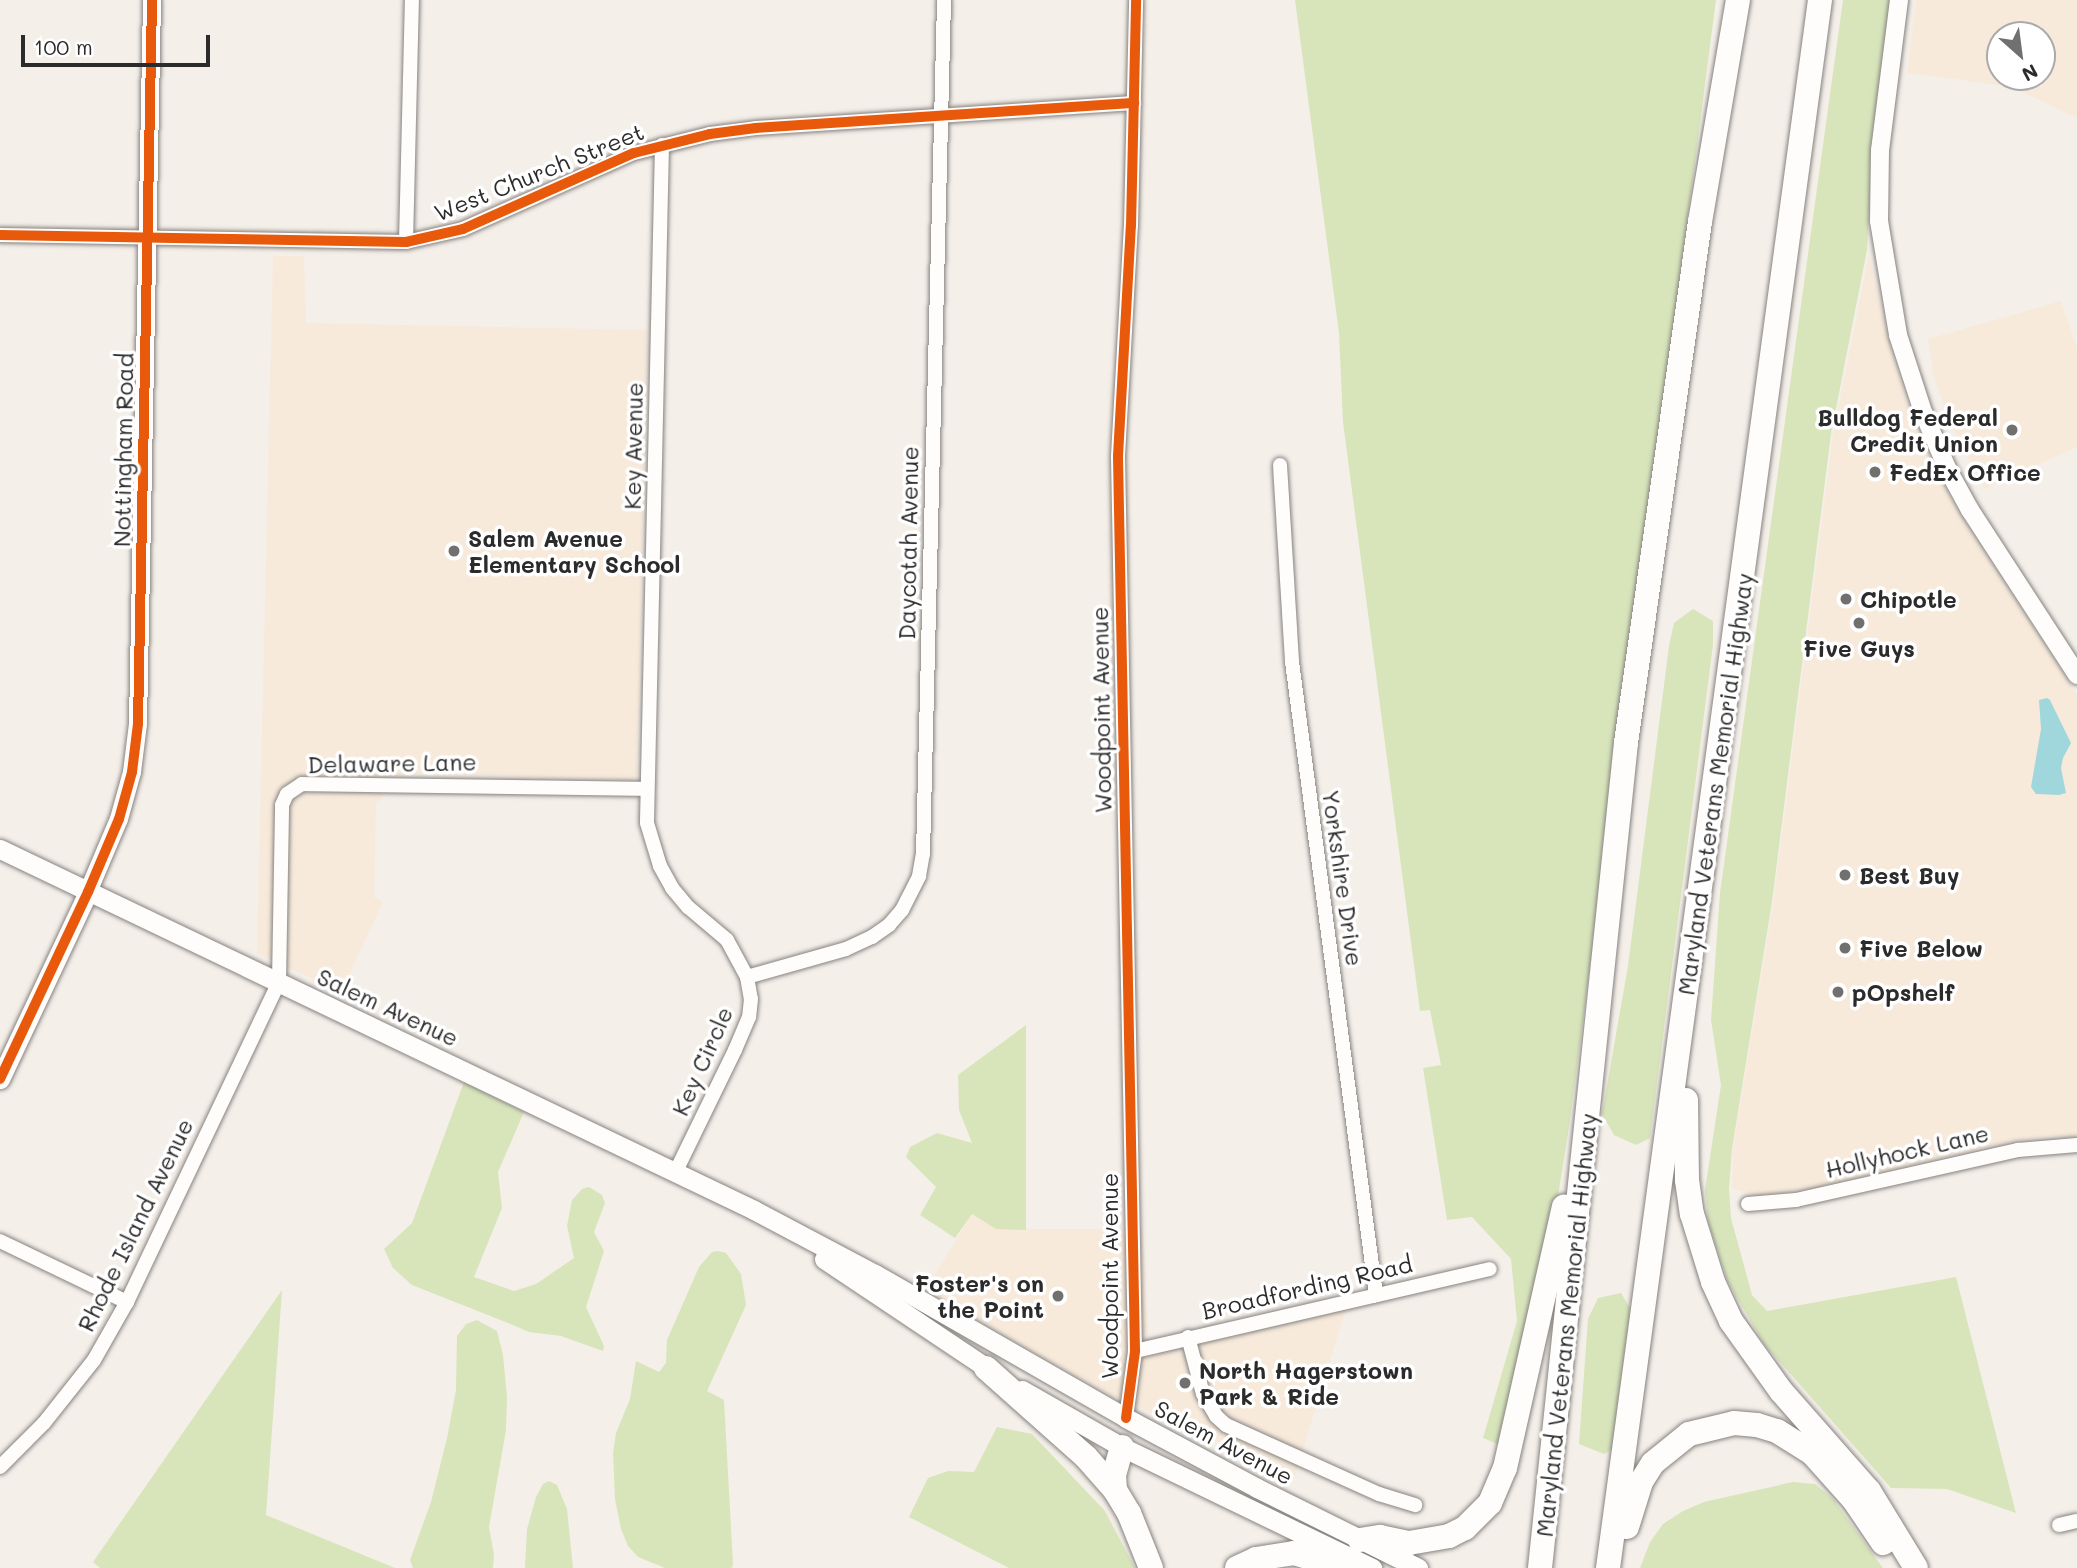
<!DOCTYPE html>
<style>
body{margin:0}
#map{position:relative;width:2077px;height:1568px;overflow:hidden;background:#f5efe9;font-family:Mali,sans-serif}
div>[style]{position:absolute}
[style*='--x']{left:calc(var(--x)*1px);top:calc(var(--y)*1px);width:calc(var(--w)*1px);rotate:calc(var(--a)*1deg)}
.built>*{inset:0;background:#f7eadb}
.green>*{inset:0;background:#d8e5bb}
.water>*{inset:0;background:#a0d7dc}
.roads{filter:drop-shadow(0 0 2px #868380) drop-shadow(0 0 2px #868380)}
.minor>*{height:14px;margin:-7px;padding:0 7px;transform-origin:7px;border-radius:7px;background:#fefdfc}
.tertiary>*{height:18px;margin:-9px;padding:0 9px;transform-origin:9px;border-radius:9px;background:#fefdfc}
.secondary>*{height:19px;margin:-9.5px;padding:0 9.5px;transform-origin:9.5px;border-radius:9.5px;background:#fefdfc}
.motorway>*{height:24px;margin:-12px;padding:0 12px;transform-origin:12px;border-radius:12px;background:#fefdfc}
.cycleway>*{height:10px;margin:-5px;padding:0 5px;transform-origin:5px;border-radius:5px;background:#e8590c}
.dots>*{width:19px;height:19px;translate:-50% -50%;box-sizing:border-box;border:4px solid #fff;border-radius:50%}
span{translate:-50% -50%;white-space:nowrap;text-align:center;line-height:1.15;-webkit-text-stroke:7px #fff;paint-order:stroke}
.street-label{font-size:23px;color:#2b2b2b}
.poi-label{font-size:23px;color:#2b2b2b;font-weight:700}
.right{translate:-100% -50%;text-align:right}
.left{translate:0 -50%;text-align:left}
.north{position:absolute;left:1986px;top:21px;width:70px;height:70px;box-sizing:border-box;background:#fff;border:2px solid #aaa;border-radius:50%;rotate:152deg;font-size:19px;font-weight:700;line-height:28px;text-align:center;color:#2b2b2b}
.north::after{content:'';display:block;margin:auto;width:24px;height:32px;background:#72706e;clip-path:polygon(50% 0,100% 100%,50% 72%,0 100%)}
.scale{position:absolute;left:21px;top:35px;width:189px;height:32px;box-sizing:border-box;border:4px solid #2b2b2b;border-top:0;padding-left:9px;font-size:21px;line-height:24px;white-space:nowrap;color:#2b2b2b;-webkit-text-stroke:5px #fff;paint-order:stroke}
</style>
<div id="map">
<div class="built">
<i style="clip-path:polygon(evenodd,1916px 0,2077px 0,2077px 118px,2024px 93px,1999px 85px,1907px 73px,1916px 0,2000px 35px,2042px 35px,2042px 77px,2000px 77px,2000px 35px)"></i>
<i style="clip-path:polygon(1869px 254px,1891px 349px,1914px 427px,1953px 503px,2077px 695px,2077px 1137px,2050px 1136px,2007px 1142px,1775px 1198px,1732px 1189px,1733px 1149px,1773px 903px,1833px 433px)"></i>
<i style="clip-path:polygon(273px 256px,304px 256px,306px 323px,647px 330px,637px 780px,402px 773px,376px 803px,374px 897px,383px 902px,341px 992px,257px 953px)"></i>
<i style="clip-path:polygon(2061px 301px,2077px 348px,2077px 447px,1984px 489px,1947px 416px,1933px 373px,1928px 339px)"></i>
<i style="clip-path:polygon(972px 1214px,996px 1229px,1143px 1229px,1149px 1352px,1346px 1308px,1295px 1476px,1105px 1392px,925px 1291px)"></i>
</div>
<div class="green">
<i style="clip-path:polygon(1295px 0,1716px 0,1569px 1127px,1549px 1253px,1505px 1447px,1483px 1438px,1517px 1321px,1511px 1259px,1472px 1217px,1447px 1220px,1423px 1068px,1441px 1065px,1430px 1010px,1420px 1011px,1343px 422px,1339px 333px)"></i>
<i style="clip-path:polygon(1843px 0,1893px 0,1871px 175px,1867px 250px,1831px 434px,1772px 902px,1732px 1149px,1729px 1189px,1731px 1218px,1752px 1295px,1767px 1311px,1956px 1277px,2016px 1513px,1947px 1489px,1891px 1488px,1764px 1344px,1728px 1282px,1708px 1222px,1705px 1190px,1721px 1085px,1711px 1020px,1720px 893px)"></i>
<i style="clip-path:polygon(1693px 609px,1713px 621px,1713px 645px,1650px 1138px,1636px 1145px,1614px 1135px,1602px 1114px,1628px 966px,1669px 646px,1674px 623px)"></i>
<i style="clip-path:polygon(1026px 1025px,1026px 1230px,996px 1229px,972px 1214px,955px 1238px,920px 1215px,936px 1187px,906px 1157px,910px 1147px,937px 1133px,972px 1143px,959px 1110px,958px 1075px)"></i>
<i style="clip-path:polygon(464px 1082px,524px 1112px,498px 1172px,502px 1208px,474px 1277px,514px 1291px,536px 1284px,574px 1258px,567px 1226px,572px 1200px,582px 1189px,589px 1187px,602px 1195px,605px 1203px,594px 1232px,604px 1251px,586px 1307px,604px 1346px,603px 1351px,561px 1336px,529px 1332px,508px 1323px,412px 1285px,393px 1268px,384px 1249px,412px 1223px)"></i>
<i style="clip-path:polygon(718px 1251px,726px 1253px,741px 1274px,746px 1305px,707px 1391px,724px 1400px,733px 1564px,732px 1568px,665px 1568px,638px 1557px,628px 1546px,621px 1529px,615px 1499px,613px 1453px,616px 1433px,630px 1399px,636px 1361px,659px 1372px,666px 1363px,667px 1340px,699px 1267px,712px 1252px)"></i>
<i style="clip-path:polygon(282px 1290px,266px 1515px,395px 1568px,100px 1568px,93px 1562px)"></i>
<i style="clip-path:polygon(1621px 1293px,1633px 1313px,1613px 1449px,1604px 1454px,1579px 1444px,1588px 1319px,1598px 1298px)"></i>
<i style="clip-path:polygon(477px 1320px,497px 1331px,503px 1355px,507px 1397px,506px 1430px,489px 1527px,494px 1555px,493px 1568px,413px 1568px,410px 1560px,431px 1502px,447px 1438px,456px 1390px,457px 1336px,466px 1324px)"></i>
<i style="clip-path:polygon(997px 1427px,1032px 1434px,1105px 1511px,1135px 1568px,1009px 1568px,909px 1517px,928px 1478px,948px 1471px,974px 1472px)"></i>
<i style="clip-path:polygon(549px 1481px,557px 1485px,567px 1509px,573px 1568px,525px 1568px,527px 1529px,536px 1497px,543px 1484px)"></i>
<i style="clip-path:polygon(1793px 1482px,1815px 1484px,1833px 1499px,1883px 1568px,1640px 1568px,1650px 1542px,1663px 1524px,1683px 1511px,1704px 1502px)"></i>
</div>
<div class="water">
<i style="clip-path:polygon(2047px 698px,2050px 700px,2071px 743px,2063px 758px,2061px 768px,2066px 793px,2059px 795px,2036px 794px,2031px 787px,2041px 729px,2039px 700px)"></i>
</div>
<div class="roads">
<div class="minor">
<i style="--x:662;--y:145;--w:678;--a:91.27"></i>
<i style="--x:647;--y:823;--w:45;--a:73.2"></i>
<i style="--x:660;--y:866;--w:25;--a:61"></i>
<i style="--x:672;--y:888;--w:25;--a:50"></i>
<i style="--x:688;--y:907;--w:51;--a:40.2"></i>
<i style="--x:727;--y:940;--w:42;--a:61.6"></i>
<i style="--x:747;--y:977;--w:22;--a:80"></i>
<i style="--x:751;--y:999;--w:18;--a:96"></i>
<i style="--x:749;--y:1017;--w:36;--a:113"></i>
<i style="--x:735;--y:1050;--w:135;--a:116"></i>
<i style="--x:0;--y:235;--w:406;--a:1"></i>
<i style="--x:406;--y:242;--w:58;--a:-12.8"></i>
<i style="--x:463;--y:229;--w:187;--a:-24"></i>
<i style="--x:634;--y:153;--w:78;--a:-14"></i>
<i style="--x:710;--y:134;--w:46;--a:-7.4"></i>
<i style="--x:756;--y:128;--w:379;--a:-3.8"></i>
<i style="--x:406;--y:242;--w:242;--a:-88.6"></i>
<i style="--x:1280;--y:465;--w:197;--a:86.5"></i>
<i style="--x:1292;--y:662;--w:639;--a:82.44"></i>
<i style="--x:747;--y:977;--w:103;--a:-15.8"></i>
<i style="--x:846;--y:949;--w:29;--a:-25"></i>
<i style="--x:872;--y:937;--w:21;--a:-35"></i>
<i style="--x:889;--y:925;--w:20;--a:-49"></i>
<i style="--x:902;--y:910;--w:38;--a:-63"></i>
<i style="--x:919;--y:876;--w:22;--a:-80"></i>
<i style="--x:923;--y:854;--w:854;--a:-88.59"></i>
<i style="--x:1748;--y:1204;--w:48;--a:-4.8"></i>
<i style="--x:1796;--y:1200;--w:228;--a:-12.7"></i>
<i style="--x:2018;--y:1150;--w:59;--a:-4.8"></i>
<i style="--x:0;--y:1241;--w:141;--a:25.7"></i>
<i style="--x:1188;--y:1337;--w:59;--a:75.3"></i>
<i style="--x:1203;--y:1394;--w:26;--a:59"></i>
<i style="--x:1216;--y:1416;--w:13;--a:42"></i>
<i style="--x:1226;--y:1425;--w:168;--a:24.3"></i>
<i style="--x:1379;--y:1494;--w:38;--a:17"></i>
<i style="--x:1135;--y:1351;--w:364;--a:-13"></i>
<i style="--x:1126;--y:1418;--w:68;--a:-82.3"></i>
<i style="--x:1135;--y:1351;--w:895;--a:-91.09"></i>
<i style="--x:1118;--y:456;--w:230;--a:-86.8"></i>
<i style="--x:1131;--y:226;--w:226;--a:-88.7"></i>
<i style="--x:0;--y:1467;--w:62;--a:-45"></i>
<i style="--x:44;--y:1423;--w:80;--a:-51.6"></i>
<i style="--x:94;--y:1360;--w:67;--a:-60.4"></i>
<i style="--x:127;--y:1302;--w:354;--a:-64.6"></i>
<i style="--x:279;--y:982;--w:177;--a:-89"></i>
<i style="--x:282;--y:805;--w:12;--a:-66"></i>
<i style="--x:287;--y:794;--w:18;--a:-34"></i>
<i style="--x:302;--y:784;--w:345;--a:0.8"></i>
<i style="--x:2059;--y:1525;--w:18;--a:-13"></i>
</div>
<div class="tertiary">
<i style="--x:1899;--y:0;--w:151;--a:97.2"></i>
<i style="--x:1880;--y:150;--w:71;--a:90.8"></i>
<i style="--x:1879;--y:221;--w:116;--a:80.5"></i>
<i style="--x:1898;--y:335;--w:81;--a:72"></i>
<i style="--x:1923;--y:412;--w:61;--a:66.8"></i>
<i style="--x:1947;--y:468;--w:48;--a:61.3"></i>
<i style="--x:1970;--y:510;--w:197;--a:57"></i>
<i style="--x:88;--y:892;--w:79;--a:-67"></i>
<i style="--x:119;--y:819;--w:49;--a:-74.5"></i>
<i style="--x:132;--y:772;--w:48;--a:-82.9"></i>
<i style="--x:138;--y:724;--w:724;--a:-88.89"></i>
</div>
<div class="secondary">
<i style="--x:0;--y:849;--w:836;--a:25.58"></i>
<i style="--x:754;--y:1210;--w:137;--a:27.9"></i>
<i style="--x:875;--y:1274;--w:289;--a:29.8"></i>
<i style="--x:1126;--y:1418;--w:149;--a:28.1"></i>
<i style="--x:1257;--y:1488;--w:180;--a:26.4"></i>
<i style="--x:0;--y:1079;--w:207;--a:-64.8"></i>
<i style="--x:824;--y:1259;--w:207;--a:33.8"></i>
<i style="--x:1022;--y:1390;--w:115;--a:29.7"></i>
<i style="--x:1122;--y:1447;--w:278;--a:25.8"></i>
</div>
<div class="motorway">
<i style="--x:1686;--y:1100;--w:80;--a:89.3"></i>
<i style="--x:1687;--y:1180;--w:34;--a:82"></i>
<i style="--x:1692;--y:1214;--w:71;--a:72.8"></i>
<i style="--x:1713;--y:1282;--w:43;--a:65.2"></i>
<i style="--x:1731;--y:1321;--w:86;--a:54.5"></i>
<i style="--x:1781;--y:1391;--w:133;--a:48.7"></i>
<i style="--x:1869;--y:1491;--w:90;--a:58.6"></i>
<i style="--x:986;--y:1368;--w:134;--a:41.7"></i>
<i style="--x:1086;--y:1457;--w:44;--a:48.7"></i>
<i style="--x:1122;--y:1447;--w:29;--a:106"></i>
<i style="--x:1114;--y:1475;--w:15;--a:86"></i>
<i style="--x:1115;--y:1490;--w:27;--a:59"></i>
<i style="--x:1129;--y:1513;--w:59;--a:68.2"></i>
<i style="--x:1627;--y:1527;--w:47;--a:-72.7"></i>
<i style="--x:1641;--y:1482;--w:22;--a:-58"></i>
<i style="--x:1653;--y:1463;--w:46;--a:-38.9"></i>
<i style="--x:1689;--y:1434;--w:46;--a:-13.7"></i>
<i style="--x:1734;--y:1423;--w:23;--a:5"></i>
<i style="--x:1757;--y:1425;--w:21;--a:17"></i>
<i style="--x:1777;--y:1431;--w:41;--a:32.2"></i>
<i style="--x:1812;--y:1453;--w:63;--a:48.2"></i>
<i style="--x:1854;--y:1500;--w:52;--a:56"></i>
<i style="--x:1360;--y:1540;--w:20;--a:-9"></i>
<i style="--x:1380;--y:1537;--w:30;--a:12"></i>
<i style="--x:1409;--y:1543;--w:41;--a:-9.9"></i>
<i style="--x:1449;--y:1536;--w:18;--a:-27"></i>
<i style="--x:1465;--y:1528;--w:35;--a:-45"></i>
<i style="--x:1490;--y:1503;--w:38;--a:-67"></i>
<i style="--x:1505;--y:1468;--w:268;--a:-77.3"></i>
<i style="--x:1237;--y:1568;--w:21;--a:-25"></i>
<i style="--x:1256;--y:1559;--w:38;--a:-9"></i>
<i style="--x:1294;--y:1553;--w:52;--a:16.7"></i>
<i style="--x:1540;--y:1568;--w:829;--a:-84.05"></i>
<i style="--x:1626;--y:743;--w:526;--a:-81.92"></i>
<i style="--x:1700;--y:222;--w:225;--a:-80.3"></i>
<i style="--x:1608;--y:1568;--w:1582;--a:-82.3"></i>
</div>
</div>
<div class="cycleway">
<i style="--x:0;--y:235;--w:406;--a:1"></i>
<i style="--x:406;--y:242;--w:58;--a:-12.8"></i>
<i style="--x:463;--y:229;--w:187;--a:-24"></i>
<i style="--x:634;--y:153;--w:78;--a:-14"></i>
<i style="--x:710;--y:134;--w:46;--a:-7.4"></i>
<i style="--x:756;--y:128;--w:379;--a:-3.8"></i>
<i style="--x:0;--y:1079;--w:207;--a:-64.8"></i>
<i style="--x:88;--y:892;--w:79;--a:-67"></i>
<i style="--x:119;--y:819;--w:49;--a:-74.5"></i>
<i style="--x:132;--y:772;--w:48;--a:-82.9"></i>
<i style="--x:138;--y:724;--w:724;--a:-88.89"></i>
<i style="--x:1126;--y:1418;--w:68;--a:-82.3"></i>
<i style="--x:1135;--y:1351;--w:895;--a:-91.09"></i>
<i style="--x:1118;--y:456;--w:230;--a:-86.8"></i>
<i style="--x:1131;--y:226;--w:226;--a:-88.7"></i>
</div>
<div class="dots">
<i style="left:2012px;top:430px;background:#72706e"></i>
<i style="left:1875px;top:472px;background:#72706e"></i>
<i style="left:454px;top:551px;background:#72706e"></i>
<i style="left:1846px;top:599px;background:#72706e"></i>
<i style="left:1859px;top:623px;background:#72706e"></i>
<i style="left:1845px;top:875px;background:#72706e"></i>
<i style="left:1845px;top:948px;background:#72706e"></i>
<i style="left:1838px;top:992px;background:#72706e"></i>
<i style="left:1058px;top:1296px;background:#72706e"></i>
<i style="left:1185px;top:1383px;background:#72706e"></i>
</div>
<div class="street-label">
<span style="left:539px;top:172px;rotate:-22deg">West Church Street</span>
<span style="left:633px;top:446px;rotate:-89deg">Key Avenue</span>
<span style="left:123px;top:450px;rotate:-89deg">Nottingham Road</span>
<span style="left:908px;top:543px;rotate:-89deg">Daycotah Avenue</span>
<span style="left:1101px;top:710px;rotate:-91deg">Woodpoint Avenue</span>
<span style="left:392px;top:763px;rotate:-1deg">Delaware Lane</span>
<span style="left:1715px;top:784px;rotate:-82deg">Maryland Veterans Memorial Highway</span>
<span style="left:1343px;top:878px;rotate:82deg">Yorkshire Drive</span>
<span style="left:388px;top:1007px;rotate:25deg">Salem Avenue</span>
<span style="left:702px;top:1061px;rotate:-66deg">Key Circle</span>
<span style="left:1907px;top:1151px;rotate:-13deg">Hollyhock Lane</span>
<span style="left:135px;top:1225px;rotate:-64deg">Rhode Island Avenue</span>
<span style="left:1109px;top:1276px;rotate:-90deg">Woodpoint Avenue</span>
<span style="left:1307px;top:1287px;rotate:-13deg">Broadfording Road</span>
<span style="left:1566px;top:1325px;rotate:-84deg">Maryland Veterans Memorial Highway</span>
<span style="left:1224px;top:1442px;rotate:28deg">Salem Avenue</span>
</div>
<div class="poi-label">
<span class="right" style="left:1998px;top:430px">Bulldog Federal<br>Credit Union</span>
<span class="left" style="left:1889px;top:472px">FedEx Office</span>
<span class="left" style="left:468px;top:551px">Salem Avenue<br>Elementary School</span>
<span class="left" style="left:1860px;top:599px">Chipotle</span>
<span style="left:1859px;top:648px">Five Guys</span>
<span class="left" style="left:1859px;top:875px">Best Buy</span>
<span class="left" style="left:1859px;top:948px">Five Below</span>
<span class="left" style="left:1852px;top:992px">pOpshelf</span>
<span class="right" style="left:1044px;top:1296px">Foster's on<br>the Point</span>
<span class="left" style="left:1199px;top:1383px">North Hagerstown<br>Park &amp; Ride</span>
</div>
<div class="north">N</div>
<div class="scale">100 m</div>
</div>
